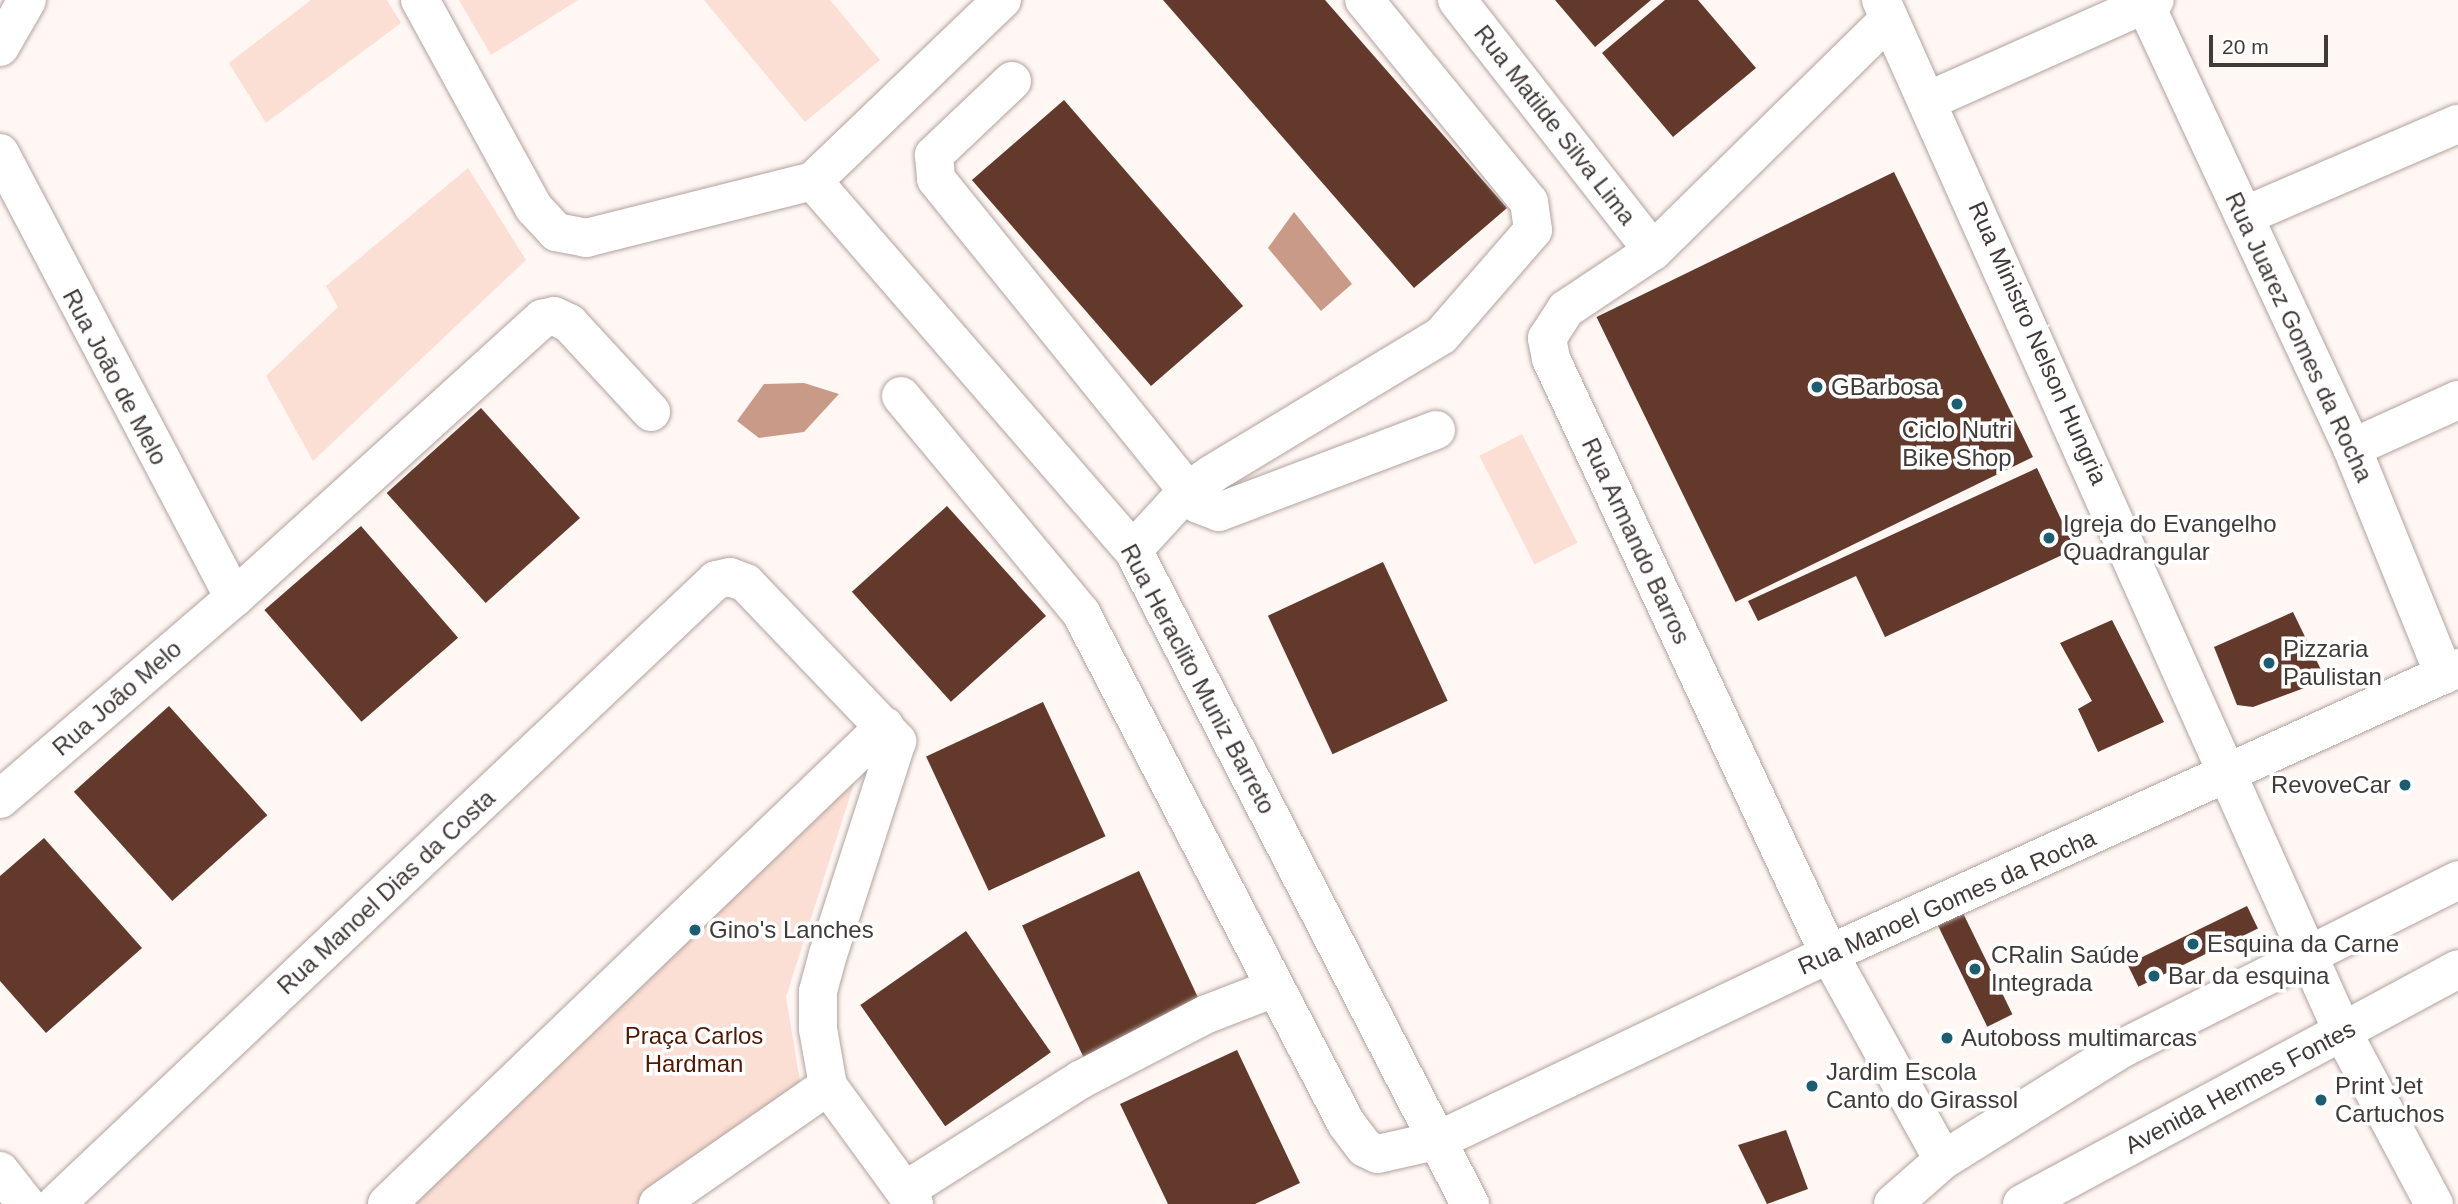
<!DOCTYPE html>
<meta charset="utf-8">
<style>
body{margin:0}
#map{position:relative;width:2458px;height:1204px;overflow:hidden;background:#fff7f4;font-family:Arial,sans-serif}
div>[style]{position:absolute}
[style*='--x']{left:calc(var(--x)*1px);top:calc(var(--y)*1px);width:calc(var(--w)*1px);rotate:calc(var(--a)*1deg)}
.green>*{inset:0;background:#fbded4;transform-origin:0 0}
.water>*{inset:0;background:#ca9a88}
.building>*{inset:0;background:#62392a;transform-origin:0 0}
.roads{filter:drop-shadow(0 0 2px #b0a39e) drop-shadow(0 0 2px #b0a39e)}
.minor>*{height:38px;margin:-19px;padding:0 19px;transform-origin:19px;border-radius:19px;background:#fff}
.major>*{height:38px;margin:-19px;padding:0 19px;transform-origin:19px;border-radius:19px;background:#fff}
.dots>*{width:19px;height:19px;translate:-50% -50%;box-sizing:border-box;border:4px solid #fff;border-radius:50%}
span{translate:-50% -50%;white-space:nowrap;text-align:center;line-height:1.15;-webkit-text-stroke:7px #fff;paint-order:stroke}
.street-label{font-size:24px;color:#403a38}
.poi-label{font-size:24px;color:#403a38}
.left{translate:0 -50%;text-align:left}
.right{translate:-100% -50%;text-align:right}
.park-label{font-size:24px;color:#511700}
.scale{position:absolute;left:2209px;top:35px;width:119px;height:32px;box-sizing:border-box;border:4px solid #403a38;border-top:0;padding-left:9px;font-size:21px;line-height:24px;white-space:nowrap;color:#403a38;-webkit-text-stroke:5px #fff;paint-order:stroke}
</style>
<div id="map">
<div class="green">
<i style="clip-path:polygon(311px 0,387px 0,401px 23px,266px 123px,229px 63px)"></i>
<i style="clip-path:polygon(459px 0,578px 0,491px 55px)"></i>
<i style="clip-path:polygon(704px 0,830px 0,880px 60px,805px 122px)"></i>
<i style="clip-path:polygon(468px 168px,526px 260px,313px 461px,266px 376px,338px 307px,326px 286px)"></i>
<i style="left:1522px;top:434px;width:122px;height:48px;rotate:63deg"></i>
<i style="clip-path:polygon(865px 749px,786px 997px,802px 1093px,644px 1204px,392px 1204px)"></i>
</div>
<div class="water">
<i style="clip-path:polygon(1294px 212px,1352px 284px,1321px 311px,1268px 248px)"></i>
<i style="clip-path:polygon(804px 383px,839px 394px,804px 432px,759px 438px,737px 421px,764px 384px)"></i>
</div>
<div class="building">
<i style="clip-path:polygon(1163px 0,1325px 0,1507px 208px,1414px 288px)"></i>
<i style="clip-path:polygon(1555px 0,1651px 0,1595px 47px)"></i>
<i style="clip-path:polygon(1665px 0,1698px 0,1756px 68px,1673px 137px,1602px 53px)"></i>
<i style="left:1064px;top:100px;width:273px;height:122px;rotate:49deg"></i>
<i style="left:1894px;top:172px;width:317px;height:331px;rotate:64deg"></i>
<i style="left:481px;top:408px;width:148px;height:127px;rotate:48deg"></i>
<i style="clip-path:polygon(2037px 468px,2075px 549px,1885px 637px,1856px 576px,1758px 621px,1748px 601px)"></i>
<i style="left:947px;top:506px;width:148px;height:128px;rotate:48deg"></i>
<i style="left:361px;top:526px;width:148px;height:128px;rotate:49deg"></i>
<i style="left:1383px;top:562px;width:153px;height:127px;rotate:65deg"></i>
<i style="clip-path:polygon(2293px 612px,2326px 680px,2253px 707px,2237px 705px,2214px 647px)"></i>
<i style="clip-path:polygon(2112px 620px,2164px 722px,2098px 752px,2078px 709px,2092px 701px,2060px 643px)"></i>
<i style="left:1043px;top:702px;width:148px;height:129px;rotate:65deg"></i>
<i style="left:169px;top:706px;width:147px;height:128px;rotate:48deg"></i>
<i style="clip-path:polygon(44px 838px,142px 948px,46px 1033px,0 981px,0 876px)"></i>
<i style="left:1139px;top:871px;width:147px;height:129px;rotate:65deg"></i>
<i style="left:2247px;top:906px;width:25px;height:133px;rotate:64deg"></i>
<i style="left:1962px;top:911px;width:115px;height:28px;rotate:64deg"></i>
<i style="left:966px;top:931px;width:148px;height:129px;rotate:55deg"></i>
<i style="clip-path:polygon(1237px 1050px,1300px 1183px,1255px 1204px,1168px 1204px,1120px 1104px)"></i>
<i style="clip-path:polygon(1786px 1130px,1808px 1189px,1767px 1204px,1738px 1145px)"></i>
</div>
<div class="roads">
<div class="minor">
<i style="--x:420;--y:0;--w:237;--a:61.3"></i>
<i style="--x:534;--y:208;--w:33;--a:47"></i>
<i style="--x:556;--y:232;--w:31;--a:11"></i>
<i style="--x:586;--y:238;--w:234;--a:-14.1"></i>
<i style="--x:813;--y:181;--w:262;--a:-43.8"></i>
<i style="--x:1457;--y:0;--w:318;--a:52"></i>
<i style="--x:1881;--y:0;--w:1132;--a:65.9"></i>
<i style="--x:2343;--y:1033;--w:194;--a:62"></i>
<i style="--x:2145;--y:4;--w:490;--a:65"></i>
<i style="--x:2352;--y:448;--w:245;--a:67.9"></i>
<i style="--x:1888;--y:20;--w:330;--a:135.5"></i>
<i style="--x:1653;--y:251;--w:105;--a:146.3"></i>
<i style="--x:1566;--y:309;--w:35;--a:123"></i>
<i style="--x:1547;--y:338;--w:21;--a:79"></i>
<i style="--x:1551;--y:359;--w:657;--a:64.96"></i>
<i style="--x:1829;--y:954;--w:235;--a:61"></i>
<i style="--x:0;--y:47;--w:54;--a:-60.1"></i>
<i style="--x:1012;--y:81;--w:108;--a:136.5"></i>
<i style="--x:934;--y:155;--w:24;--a:85"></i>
<i style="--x:936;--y:179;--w:417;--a:51.1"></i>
<i style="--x:1198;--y:504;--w:22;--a:21"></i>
<i style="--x:1219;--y:512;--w:232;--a:-20.7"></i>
<i style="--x:1930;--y:100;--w:246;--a:-24"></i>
<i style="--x:0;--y:153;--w:503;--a:62.26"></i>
<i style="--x:813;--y:181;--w:488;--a:49.1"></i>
<i style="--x:1133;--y:550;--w:736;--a:62.74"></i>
<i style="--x:2244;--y:216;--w:233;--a:-23.3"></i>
<i style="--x:901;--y:396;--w:282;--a:50.3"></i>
<i style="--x:1081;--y:613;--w:575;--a:62.54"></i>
<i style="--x:1346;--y:1123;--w:31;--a:53"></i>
<i style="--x:1365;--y:1148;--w:14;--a:25"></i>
<i style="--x:1378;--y:1154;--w:63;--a:-12.9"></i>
<i style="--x:1439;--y:1140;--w:432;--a:-25.5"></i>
<i style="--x:1829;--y:954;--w:691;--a:-24.45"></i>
<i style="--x:2352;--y:448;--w:116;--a:-24.4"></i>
<i style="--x:1133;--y:550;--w:80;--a:-47.5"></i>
<i style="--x:1187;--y:491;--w:30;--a:-34"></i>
<i style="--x:1212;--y:474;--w:267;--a:-31.1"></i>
<i style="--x:1441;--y:336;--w:140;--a:-49"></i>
<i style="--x:1533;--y:230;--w:28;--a:-98"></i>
<i style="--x:1529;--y:202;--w:261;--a:-129.2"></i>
<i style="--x:0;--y:799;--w:308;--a:-40.7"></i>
<i style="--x:234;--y:598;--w:416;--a:-42.2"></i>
<i style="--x:542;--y:319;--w:12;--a:-14"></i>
<i style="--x:554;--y:316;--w:17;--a:25"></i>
<i style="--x:569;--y:323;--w:121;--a:47.3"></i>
<i style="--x:0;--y:1171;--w:42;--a:51.8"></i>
<i style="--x:906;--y:1190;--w:206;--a:-32.3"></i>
<i style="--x:1080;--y:1080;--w:143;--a:-27.5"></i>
<i style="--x:1207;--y:1014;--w:72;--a:-21.2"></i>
<i style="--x:56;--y:1204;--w:908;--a:-43.39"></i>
<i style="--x:716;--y:580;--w:14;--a:-12"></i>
<i style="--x:730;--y:577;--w:17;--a:21"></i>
<i style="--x:746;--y:583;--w:219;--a:46.3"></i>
<i style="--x:897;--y:741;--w:224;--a:107.9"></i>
<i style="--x:828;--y:954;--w:39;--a:105"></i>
<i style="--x:818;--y:992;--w:37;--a:90"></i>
<i style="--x:818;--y:1029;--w:58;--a:80"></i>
<i style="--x:828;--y:1086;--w:146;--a:53.9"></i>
<i style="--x:387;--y:1204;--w:690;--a:-43.83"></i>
<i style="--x:658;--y:1204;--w:207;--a:-34.8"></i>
</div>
<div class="major">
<i style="--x:1893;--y:1204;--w:67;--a:-41.3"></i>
<i style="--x:1943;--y:1160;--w:210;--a:-31.9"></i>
<i style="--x:2121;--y:1049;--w:377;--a:-26.6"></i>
<i style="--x:2022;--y:1204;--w:495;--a:-28.3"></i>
</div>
</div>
<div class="dots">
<i style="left:1817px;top:387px;background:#1b5e71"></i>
<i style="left:1957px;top:404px;background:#1b5e71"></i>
<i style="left:2049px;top:538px;background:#1b5e71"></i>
<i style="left:2269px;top:663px;background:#1b5e71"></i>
<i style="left:2405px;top:785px;background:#1b5e71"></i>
<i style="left:695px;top:930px;background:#1b5e71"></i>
<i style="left:2193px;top:944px;background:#1b5e71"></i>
<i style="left:1975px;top:969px;background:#1b5e71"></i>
<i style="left:2154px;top:976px;background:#1b5e71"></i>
<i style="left:1947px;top:1038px;background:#1b5e71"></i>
<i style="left:1812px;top:1086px;background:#1b5e71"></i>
<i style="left:2321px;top:1100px;background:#1b5e71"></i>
</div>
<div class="street-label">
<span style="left:1555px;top:125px;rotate:52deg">Rua Matilde Silva Lima</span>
<span style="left:2299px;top:337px;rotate:65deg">Rua Juarez Gomes da Rocha</span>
<span style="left:2038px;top:343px;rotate:66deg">Rua Ministro Nelson Hungria</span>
<span style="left:115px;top:377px;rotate:62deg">Rua João de Melo</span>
<span style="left:1636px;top:541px;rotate:65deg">Rua Armando Barros</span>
<span style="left:1198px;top:679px;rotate:62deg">Rua Heraclito Muniz Barreto</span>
<span style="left:117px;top:698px;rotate:-41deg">Rua João Melo</span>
<span style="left:386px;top:892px;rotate:-43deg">Rua Manoel Dias da Costa</span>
<span style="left:1947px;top:902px;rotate:-24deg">Rua Manoel Gomes da Rocha</span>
<span style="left:2240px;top:1087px;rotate:-28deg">Avenida Hermes Fontes</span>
</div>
<div class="poi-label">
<span class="left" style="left:1831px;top:387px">GBarbosa</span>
<span style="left:1957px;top:444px">Ciclo Nutri<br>Bike Shop</span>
<span class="left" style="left:2063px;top:538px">Igreja do Evangelho<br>Quadrangular</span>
<span class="left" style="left:2283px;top:663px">Pizzaria<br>Paulistan</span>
<span class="right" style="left:2391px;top:785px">RevoveCar</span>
<span class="left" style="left:709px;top:930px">Gino's Lanches</span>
<span class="left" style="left:2207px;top:944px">Esquina da Carne</span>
<span class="left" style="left:1991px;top:969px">CRalin Saúde<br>Integrada</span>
<span class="left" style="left:2168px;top:976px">Bar da esquina</span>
<span class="left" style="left:1961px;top:1038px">Autoboss multimarcas</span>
<span class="left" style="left:1826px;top:1086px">Jardim Escola<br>Canto do Girassol</span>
<span class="left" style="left:2335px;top:1100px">Print Jet<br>Cartuchos</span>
</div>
<div class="park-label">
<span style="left:694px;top:1050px">Praça Carlos<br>Hardman</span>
</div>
<div class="scale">20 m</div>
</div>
